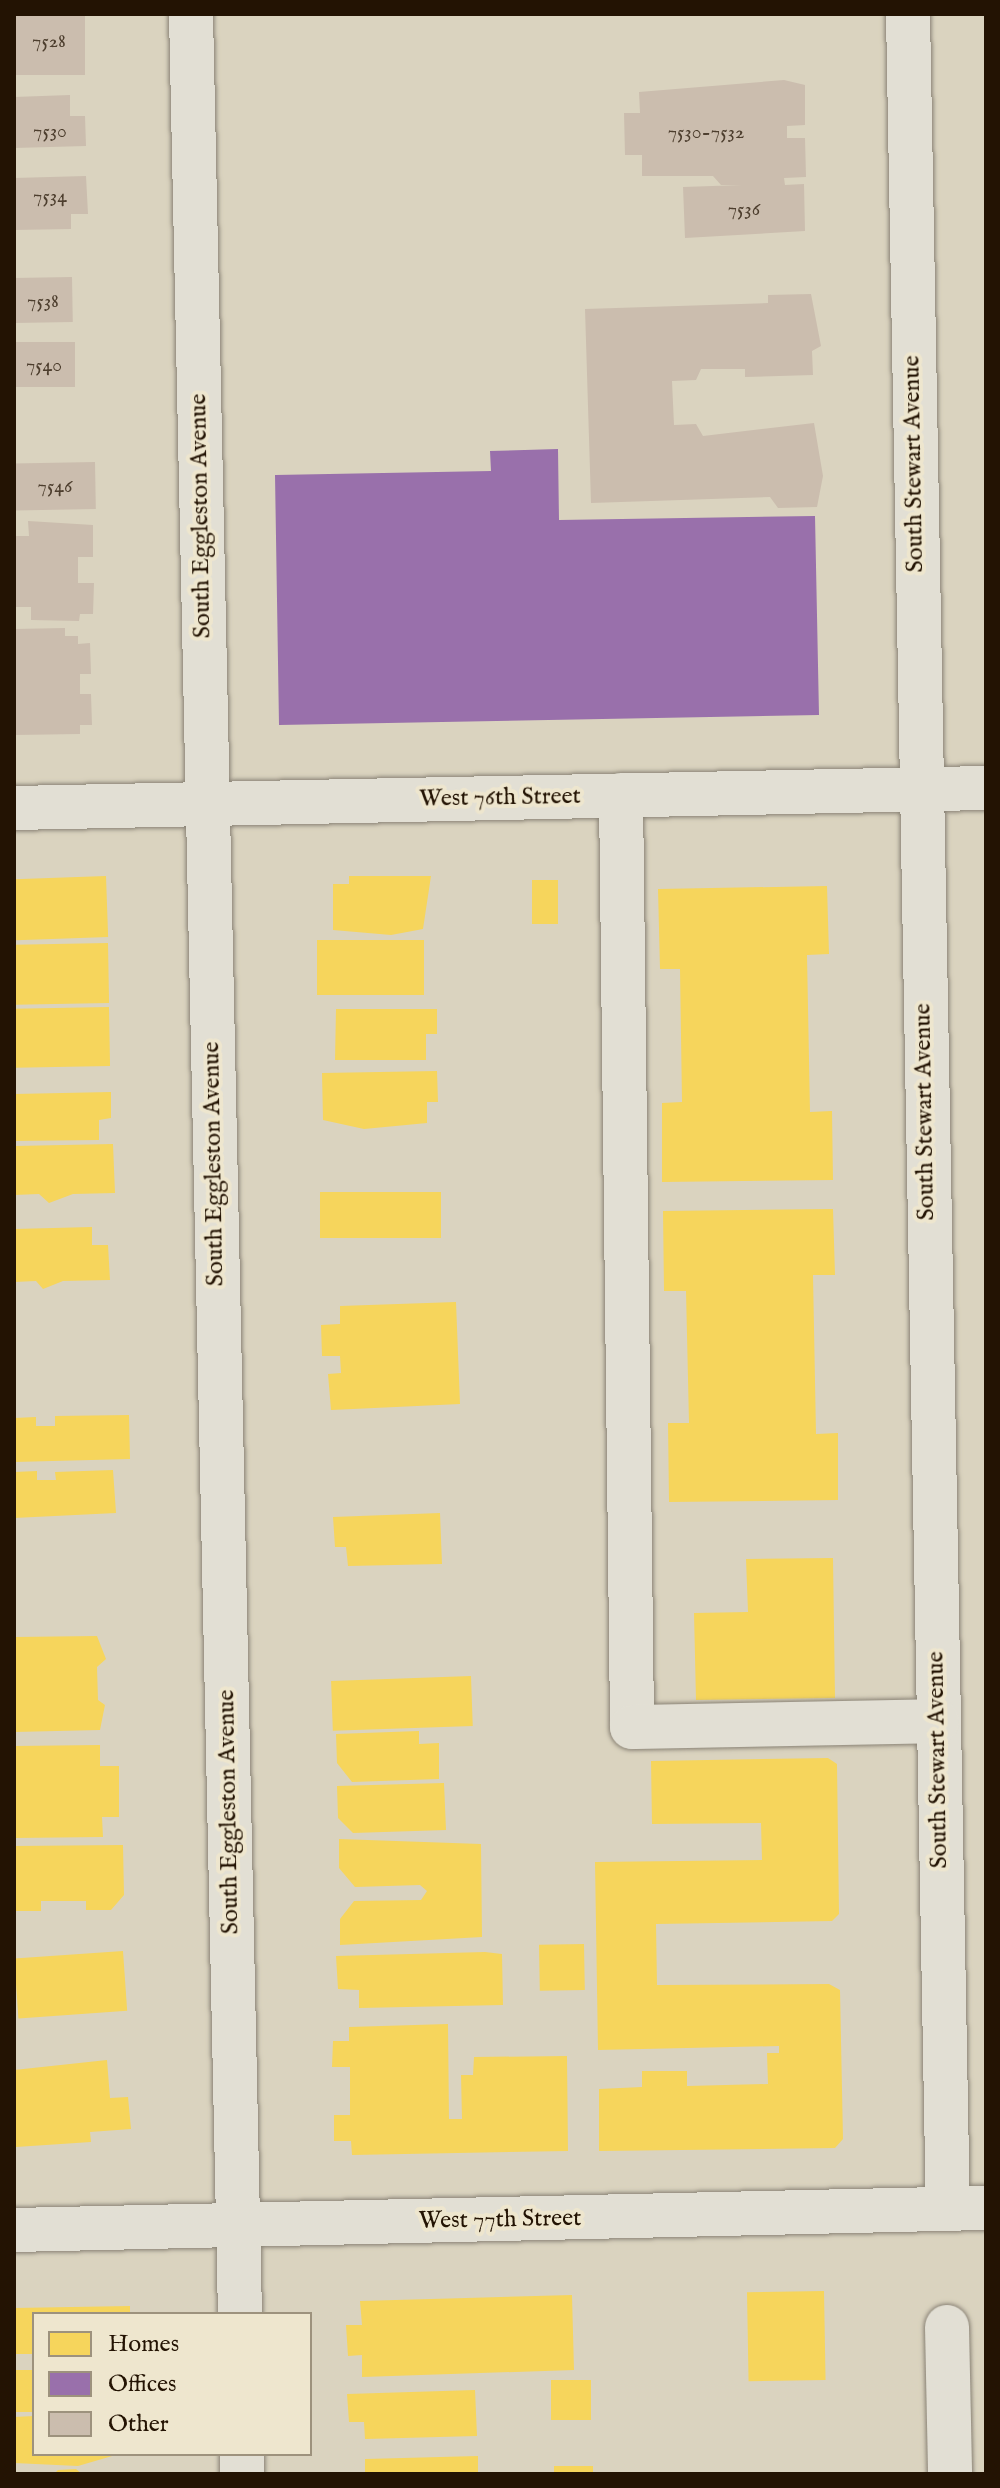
<!DOCTYPE html>
<style>
body{margin:0}
#map{position:relative;width:1000px;height:2488px;overflow:hidden;background:#dad3bf;font-family:"IM FELL English",serif}
div>[style]{position:absolute}
[style*='--x']{left:calc(var(--x)*1px);top:calc(var(--y)*1px);width:calc(var(--w)*1px);rotate:calc(var(--a)*1deg)}
.homes>*{inset:0;background:#f6d55c;transform-origin:0 0}
.offices>*{inset:0;background:#9970ab}
.building>*{inset:0;background:#cbbdae;transform-origin:0 0}
.roads{filter:drop-shadow(0 0 2px #8a8376) drop-shadow(0 0 2px #8a8376)}
.minor>*{height:44px;margin:-22px;padding:0 22px;transform-origin:22px;border-radius:22px;background:#e2dfd4}
span{translate:-50% -50%;white-space:nowrap;text-align:center;line-height:1.15;-webkit-text-stroke:8px #eee6ce;paint-order:stroke}
.number-label{font-size:20px;color:#4d3e2e}
.number-label span{-webkit-text-stroke-width:0}
.street-label{font-size:24px;color:#231303}
.frame{position:absolute;inset:0;border:16px solid #231303;pointer-events:none}
.legend{position:absolute;left:32px;top:2312px;width:280px;height:144px;box-sizing:border-box;background:#eee6ce;border:2px solid #9d927d;margin:0;padding:10px 14px;list-style:none;font-size:24px;color:#231303}
.legend li{display:flex;align-items:center;gap:16px;height:40px}
.legend b{width:40px;border:2px solid #9d927d}
</style>
<div id="map">
<div class="homes">
<i style="left:106px;top:876px;width:61px;height:92px;rotate:88deg"></i>
<i style="clip-path:polygon(349px 876px,431px 876px,423px 929px,391px 935px,333px 930px,333px 884px,349px 884px)"></i>
<i style="left:532px;top:880px;width:26px;height:44px"></i>
<i style="clip-path:polygon(827px 886px,829px 954px,807px 955px,810px 1112px,832px 1111px,833px 1180px,662px 1182px,662px 1103px,682px 1102px,680px 969px,660px 969px,658px 889px)"></i>
<i style="left:424px;top:940px;width:55px;height:107px;rotate:90deg"></i>
<i style="left:108px;top:943px;width:60px;height:94px;rotate:89deg"></i>
<i style="left:109px;top:1007px;width:59px;height:95px;rotate:89deg"></i>
<i style="clip-path:polygon(336px 1009px,437px 1009px,437px 1034px,426px 1034px,426px 1060px,335px 1060px)"></i>
<i style="clip-path:polygon(437px 1071px,438px 1102px,427px 1102px,427px 1123px,364px 1129px,323px 1120px,322px 1073px)"></i>
<i style="clip-path:polygon(111px 1092px,111px 1118px,99px 1120px,99px 1140px,14px 1141px,14px 1094px)"></i>
<i style="clip-path:polygon(113px 1144px,115px 1193px,73px 1194px,49px 1203px,39px 1194px,14px 1195px,14px 1146px)"></i>
<i style="left:441px;top:1192px;width:46px;height:121px;rotate:90deg"></i>
<i style="clip-path:polygon(833px 1209px,835px 1275px,813px 1275px,816px 1434px,838px 1433px,838px 1500px,669px 1502px,668px 1423px,689px 1423px,686px 1291px,664px 1291px,663px 1211px)"></i>
<i style="clip-path:polygon(92px 1227px,92px 1245px,108px 1245px,110px 1280px,63px 1281px,43px 1289px,36px 1281px,14px 1282px,14px 1229px)"></i>
<i style="clip-path:polygon(456px 1302px,460px 1404px,331px 1410px,328px 1374px,341px 1373px,340px 1356px,322px 1356px,321px 1325px,340px 1324px,340px 1306px)"></i>
<i style="clip-path:polygon(129px 1415px,130px 1459px,14px 1462px,14px 1418px,36px 1417px,36px 1426px,55px 1426px,55px 1416px)"></i>
<i style="clip-path:polygon(113px 1470px,116px 1513px,14px 1518px,14px 1472px,37px 1471px,37px 1480px,56px 1480px,55px 1472px)"></i>
<i style="clip-path:polygon(440px 1513px,442px 1564px,348px 1566px,346px 1547px,335px 1547px,333px 1517px)"></i>
<i style="clip-path:polygon(833px 1558px,835px 1698px,696px 1700px,694px 1613px,748px 1612px,746px 1559px)"></i>
<i style="clip-path:polygon(97px 1636px,106px 1659px,97px 1667px,98px 1700px,105px 1705px,100px 1730px,14px 1732px,14px 1637px)"></i>
<i style="left:471px;top:1676px;width:50px;height:140px;rotate:88deg"></i>
<i style="clip-path:polygon(419px 1731px,419px 1744px,439px 1743px,439px 1779px,352px 1782px,337px 1763px,336px 1734px)"></i>
<i style="clip-path:polygon(100px 1745px,100px 1766px,119px 1766px,119px 1817px,102px 1817px,103px 1837px,14px 1838px,14px 1746px)"></i>
<i style="clip-path:polygon(828px 1758px,837px 1764px,839px 1914px,832px 1921px,656px 1924px,657px 1985px,829px 1984px,840px 1990px,843px 2139px,835px 2148px,599px 2151px,599px 2089px,642px 2087px,642px 2071px,687px 2071px,687px 2086px,768px 2084px,767px 2053px,779px 2053px,779px 2046px,598px 2050px,595px 1862px,762px 1860px,761px 1823px,652px 1824px,651px 1761px)"></i>
<i style="clip-path:polygon(444px 1783px,446px 1830px,353px 1833px,338px 1818px,337px 1786px)"></i>
<i style="clip-path:polygon(339px 1839px,481px 1844px,482px 1937px,340px 1945px,340px 1919px,354px 1901px,421px 1900px,427px 1891px,420px 1885px,355px 1887px,339px 1868px)"></i>
<i style="clip-path:polygon(123px 1845px,124px 1895px,111px 1910px,86px 1910px,86px 1901px,41px 1901px,41px 1911px,14px 1911px,14px 1846px)"></i>
<i style="left:584px;top:1944px;width:46px;height:45px;rotate:89deg"></i>
<i style="left:123px;top:1951px;width:60px;height:109px;rotate:86deg"></i>
<i style="clip-path:polygon(485px 1952px,502px 1954px,503px 2005px,359px 2008px,359px 1990px,338px 1989px,336px 1956px)"></i>
<i style="clip-path:polygon(448px 2024px,449px 2119px,462px 2119px,461px 2075px,473px 2075px,474px 2057px,567px 2056px,568px 2151px,352px 2155px,351px 2141px,334px 2141px,334px 2115px,350px 2115px,350px 2067px,332px 2067px,333px 2041px,349px 2041px,349px 2027px)"></i>
<i style="clip-path:polygon(107px 2060px,110px 2098px,128px 2097px,131px 2129px,90px 2132px,91px 2142px,16px 2147px,14px 2070px)"></i>
<i style="left:824px;top:2291px;width:89px;height:77px;rotate:89deg"></i>
<i style="clip-path:polygon(572px 2295px,574px 2370px,362px 2377px,362px 2355px,348px 2356px,346px 2325px,362px 2325px,360px 2301px)"></i>
<i style="clip-path:polygon(130px 2306px,130px 2314px,34px 2314px,34px 2354px,14px 2354px,14px 2308px)"></i>
<i style="left:34px;top:2370px;width:42px;height:20px;rotate:90deg"></i>
<i style="left:551px;top:2380px;width:40px;height:40px"></i>
<i style="clip-path:polygon(475px 2390px,477px 2436px,365px 2439px,364px 2422px,349px 2422px,347px 2394px)"></i>
<i style="clip-path:polygon(34px 2416px,34px 2454px,119px 2454px,78px 2466px,14px 2463px,14px 2417px)"></i>
<i style="clip-path:polygon(478px 2456px,478px 2474px,365px 2474px,365px 2459px)"></i>
<i style="left:593px;top:2466px;width:8px;height:39px;rotate:90deg"></i>
<i style="clip-path:polygon(76px 2469px,82px 2474px,54px 2474px,58px 2470px)"></i>
</div>
<div class="offices">
<i style="clip-path:polygon(558px 449px,559px 520px,815px 516px,819px 715px,279px 725px,275px 475px,491px 471px,490px 451px)"></i>
</div>
<div class="building">
<i style="left:14px;top:14px;width:71px;height:61px"></i>
<i style="clip-path:polygon(784px 80px,805px 85px,805px 125px,787px 126px,787px 138px,805px 138px,806px 177px,784px 178px,785px 185px,804px 184px,805px 231px,685px 238px,683px 187px,742px 185px,721px 185px,713px 176px,642px 176px,642px 155px,625px 155px,624px 113px,640px 113px,639px 92px)"></i>
<i style="clip-path:polygon(70px 95px,70px 116px,85px 116px,86px 146px,14px 148px,14px 97px)"></i>
<i style="clip-path:polygon(86px 176px,88px 214px,71px 214px,71px 229px,14px 230px,14px 178px)"></i>
<i style="left:72px;top:277px;width:45px;height:58px;rotate:89deg"></i>
<i style="clip-path:polygon(811px 294px,821px 346px,812px 351px,813px 375px,745px 377px,745px 369px,701px 369px,696px 380px,672px 381px,674px 425px,696px 424px,703px 436px,814px 423px,823px 476px,817px 507px,778px 508px,770px 497px,591px 503px,585px 309px,768px 303px,768px 295px)"></i>
<i style="left:75px;top:342px;width:45px;height:61px;rotate:90deg"></i>
<i style="left:95px;top:462px;width:47px;height:81px;rotate:89deg"></i>
<i style="clip-path:polygon(28px 521px,93px 525px,93px 557px,78px 557px,78px 583px,94px 583px,93px 614px,80px 614px,79px 621px,31px 620px,31px 607px,14px 607px,14px 536px,29px 536px)"></i>
<i style="clip-path:polygon(65px 628px,65px 636px,78px 636px,78px 644px,90px 643px,91px 674px,80px 674px,80px 694px,91px 694px,92px 725px,80px 725px,80px 734px,14px 735px,14px 629px)"></i>
</div>
<div class="roads">
<div class="minor">
<i style="--x:191;--y:14;--w:2301;--a:88.78"></i>
<i style="--x:908;--y:14;--w:2195;--a:88.96"></i>
<i style="--x:621;--y:795;--w:932;--a:89.32"></i>
<i style="--x:632;--y:1727;--w:305;--a:-1.1"></i>
<i style="--x:14;--y:808;--w:972;--a:-1.18"></i>
<i style="--x:14;--y:2230;--w:972;--a:-1.3"></i>
<i style="--x:947;--y:2327;--w:147;--a:88.8"></i>
<i style="--x:242;--y:2454;--w:20;--a:90"></i>
</div>
</div>
<div class="number-label">
<span style="left:49px;top:41px">7528</span>
<span style="left:50px;top:131px">7530</span>
<span style="left:706px;top:132px">7530-7532</span>
<span style="left:50px;top:196px">7534</span>
<span style="left:744px;top:209px">7536</span>
<span style="left:43px;top:301px">7538</span>
<span style="left:44px;top:365px">7540</span>
<span style="left:55px;top:486px">7546</span>
</div>
<div class="street-label">
<span style="left:914px;top:464px;rotate:-91deg">South Stewart Avenue</span>
<span style="left:201px;top:516px;rotate:-91deg">South Eggleston Avenue</span>
<span style="left:500px;top:798px;rotate:-1deg">West 76th Street</span>
<span style="left:925px;top:1112px;rotate:-91deg">South Stewart Avenue</span>
<span style="left:214px;top:1164px;rotate:-91deg">South Eggleston Avenue</span>
<span style="left:938px;top:1760px;rotate:-91deg">South Stewart Avenue</span>
<span style="left:229px;top:1812px;rotate:-91deg">South Eggleston Avenue</span>
<span style="left:500px;top:2220px;rotate:-1deg">West 77th Street</span>
</div>
<div class="frame"></div>
<ul class="legend">
<li><b style="height:22px;background:#f6d55c"></b>Homes</li>
<li><b style="height:22px;background:#9970ab"></b>Offices</li>
<li><b style="height:22px;background:#cbbdae"></b>Other</li>
</ul>
</div>
